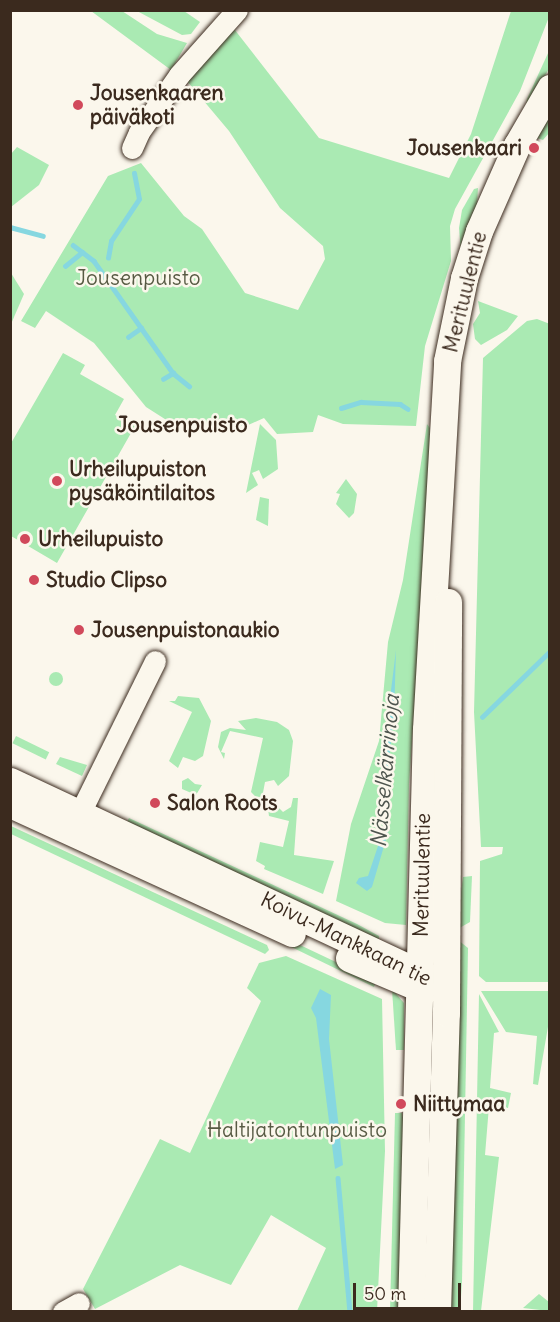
<!DOCTYPE html>
<meta charset="utf-8">
<style>
body{margin:0}
#map{position:relative;width:560px;height:1322px;overflow:hidden;background:#fbf7ec;font-family:Delius,sans-serif}
div>[style]{position:absolute}
[style*='--x']{left:calc(var(--x)*1px);top:calc(var(--y)*1px);width:calc(var(--w)*1px);rotate:calc(var(--a)*1deg)}
.green>*{inset:0;background:#aaeab3;transform-origin:0 0}
.round{border-radius:50%}
.water>*{inset:0;background:#86d7e0}
.stream>*{height:4.5px;margin:-2.25px;padding:0 2.25px;transform-origin:2.25px;border-radius:2.25px;background:#86d7e0}
.roads{filter:drop-shadow(0 0 2px #3b2a1e) drop-shadow(0 0 2px #3b2a1e)}
.minor>*{height:21px;margin:-10.5px;padding:0 10.5px;transform-origin:10.5px;border-radius:10.5px;background:#fbf7ec}
.major>*{height:27px;margin:-13.5px;padding:0 13.5px;transform-origin:13.5px;border-radius:13.5px;background:#fbf7ec}
.dots>*{width:16px;height:16px;translate:-50% -50%;box-sizing:border-box;border:3px solid #fbf7ec;border-radius:50%}
span{translate:-50% -50%;white-space:nowrap;text-align:center;line-height:1.15;-webkit-text-stroke:5px #fbf7ec;paint-order:stroke}
.poi-label{font-size:21px;color:#3b2a1e;font-weight:700}
.left{translate:0 -50%;text-align:left}
.right{translate:-100% -50%;text-align:right}
.park-label{font-size:21px;color:#575a43}
.street-label{font-size:21px;color:#3b2a1e}
.neighbourhood-label{font-size:22px;color:#3b2a1e;font-weight:700}
.water-label{font-size:22px;color:#4e554e;font-style:italic}
.frame{position:absolute;inset:0;border:12px solid #3b2a1e;pointer-events:none}
.scale{position:absolute;left:353px;top:1283px;width:108px;height:27px;box-sizing:border-box;border:3px solid #3b2a1e;border-top:0;padding-left:8px;font-size:18px;line-height:21px;white-space:nowrap;color:#3b2a1e;-webkit-text-stroke:4px #fbf7ec;paint-order:stroke}
</style>
<div id="map">
<div class="green">
<i style="clip-path:polygon(91px 11px,122px 11px,157px 34px,187px 43px,171px 70px)"></i>
<i style="clip-path:polygon(137px 11px,184px 11px,200px 22px,191px 34px,182px 35px)"></i>
<i style="clip-path:polygon(511px 11px,549px 11px,549px 17px,520px 91px,455px 209px,450px 226px,451px 261px,425px 346px,416px 426px,343px 424px,318px 415px,313px 432px,277px 434px,264px 418px,246px 426px,168px 421px,146px 407px,94px 343px,46px 311px,35px 328px,21px 321px,108px 176px,141px 163px,184px 216px,202px 229px,245px 293px,298px 310px,325px 259px,323px 246px,280px 208px,229px 131px,187px 81px,231px 25px,319px 138px,449px 178px,471px 134px)"></i>
<i style="clip-path:polygon(549px 51px,549px 69px,526px 106px,527px 99px)"></i>
<i style="clip-path:polygon(549px 104px,549px 133px,543px 140px,537px 138px)"></i>
<i style="clip-path:polygon(17px 147px,49px 165px,39px 185px,11px 207px,11px 154px)"></i>
<i style="clip-path:polygon(478px 188px,477px 205px,461px 253px,459px 228px,462px 210px,474px 189px)"></i>
<i style="clip-path:polygon(11px 273px,24px 294px,11px 324px,10px 273px)"></i>
<i style="clip-path:polygon(478px 301px,518px 316px,507px 330px,481px 345px,475px 339px,473px 324px,480px 313px)"></i>
<i style="clip-path:polygon(537px 319px,550px 324px,549px 982px,486px 982px,479px 976px,480px 861px,502px 854px,503px 847px,481px 847px,474px 712px,483px 358px,527px 321px)"></i>
<i style="clip-path:polygon(63px 353px,85px 365px,80px 374px,124px 399px,115px 415px,135px 426px,57px 563px,11px 536px,10px 445px)"></i>
<i style="clip-path:polygon(260px 424px,276px 440px,278px 469px,263px 479px,259px 470px,252px 473px,258px 485px,246px 493px)"></i>
<i style="clip-path:polygon(427px 424px,430px 428px,428px 521px,409px 784px,406px 925px,385px 923px,336px 901px,351px 824px,379px 741px,388px 642px,403px 580px)"></i>
<i style="clip-path:polygon(346px 479px,357px 494px,354px 513px,349px 518px,336px 504px,340px 494px,336px 493px)"></i>
<i style="clip-path:polygon(260px 497px,269px 499px,268px 526px,256px 520px)"></i>
<i class="round" style="left:49px;top:672px;width:14px;height:14px"></i>
<i style="clip-path:polygon(178px 696px,199px 698px,211px 721px,203px 756px,195px 761px,183px 757px,178px 768px,169px 761px,192px 712px,169px 701px,175px 701px)"></i>
<i style="clip-path:polygon(256px 718px,277px 722px,289px 730px,293px 741px,289px 776px,278px 786px,274px 780px,265px 782px,262px 798px,258px 799px,251px 792px,263px 738px,230px 731px,221px 752px,225px 753px,224px 759px,218px 747px,221px 732px,230px 728px,246px 730px,238px 721px)"></i>
<i style="left:16px;top:736px;width:37px;height:8px;rotate:26deg"></i>
<i style="clip-path:polygon(60px 757px,87px 765px,82px 776px,56px 764px)"></i>
<i style="clip-path:polygon(188px 778px,195px 784px,202px 785px,196px 795px,182px 789px,182px 781px)"></i>
<i style="clip-path:polygon(293px 798px,298px 798px,294px 855px,334px 861px,323px 894px,264px 869px,265px 866px,256px 861px,260px 842px,283px 847px,289px 821px,269px 816px,268px 809px,275px 804px,283px 812px,291px 807px)"></i>
<i style="clip-path:polygon(129px 818px,357px 924px,379px 936px,378px 944px,123px 829px)"></i>
<i style="clip-path:polygon(11px 826px,267px 945px,269px 950px,265px 954px,11px 834px)"></i>
<i style="clip-path:polygon(472px 876px,470px 922px,456px 930px,463px 877px)"></i>
<i style="clip-path:polygon(192px 894px,376px 981px,374px 987px,283px 943px)"></i>
<i style="clip-path:polygon(458px 940px,468px 948px,462px 1282px,460px 1311px,447px 1312px)"></i>
<i style="clip-path:polygon(286px 956px,382px 999px,385px 1151px,377px 1311px,297px 1311px,326px 1248px,271px 1215px,231px 1285px,180px 1265px,95px 1309px,83px 1289px,160px 1139px,190px 1153px,261px 1001px,247px 988px,259px 963px)"></i>
<i style="clip-path:polygon(392px 989px,404px 1003px,404px 1050px,396px 1050px)"></i>
<i style="clip-path:polygon(481px 991px,549px 991px,549px 1021px,538px 1085px,533px 1084px,537px 1036px,506px 1032px)"></i>
<i style="clip-path:polygon(479px 994px,499px 1032px,494px 1033px,490px 1088px,511px 1093px,508px 1108px,489px 1106px,485px 1155px,499px 1157px,481px 1311px,473px 1312px)"></i>
<i style="clip-path:polygon(395px 1113px,402px 1113px,407px 1140px,403px 1311px,390px 1312px)"></i>
<i style="clip-path:polygon(539px 1294px,549px 1302px,549px 1311px,523px 1308px)"></i>
</div>
<div class="water">
<i style="clip-path:polygon(396px 650px,394px 716px,386px 785px,389px 829px,372px 887px,367px 891px,356px 883px,359px 878px,368px 876px,383px 831px,382px 763px)"></i>
<i style="clip-path:polygon(320px 989px,331px 995px,329px 1039px,343px 1165px,335px 1169px,316px 1018px,311px 1008px)"></i>
</div>
<div class="stream">
<i style="--x:10;--y:227;--w:34;--a:15"></i>
<i style="--x:73;--y:245;--w:26;--a:37"></i>
<i style="--x:94;--y:261;--w:137;--a:54.8"></i>
<i style="--x:173;--y:373;--w:21;--a:39"></i>
<i style="--x:108;--y:258;--w:17;--a:-80"></i>
<i style="--x:111;--y:241;--w:50;--a:-56.3"></i>
<i style="--x:139;--y:199;--w:26;--a:-101"></i>
<i style="--x:65;--y:266;--w:22;--a:-39"></i>
<i style="--x:128;--y:337;--w:16;--a:-35"></i>
<i style="--x:163;--y:379;--w:12;--a:-31"></i>
<i style="--x:341;--y:408;--w:21;--a:-17"></i>
<i style="--x:361;--y:402;--w:39;--a:3"></i>
<i style="--x:400;--y:404;--w:9;--a:32"></i>
<i style="--x:482;--y:717;--w:95;--a:-44.1"></i>
<i style="--x:338;--y:1178;--w:135;--a:84.9"></i>
</div>
<div class="roads">
<div class="minor">
<i style="--x:132;--y:148;--w:17;--a:-66"></i>
<i style="--x:139;--y:132;--w:70;--a:-54.9"></i>
<i style="--x:179;--y:75;--w:87;--a:-48.3"></i>
<i style="--x:73;--y:827;--w:185;--a:-63.7"></i>
<i style="--x:63;--y:1312;--w:18;--a:-29"></i>
</div>
<div class="major">
<i style="--x:10;--y:781;--w:469;--a:25.1"></i>
<i style="--x:10;--y:804;--w:310;--a:24.6"></i>
<i style="--x:349;--y:958;--w:82;--a:23.1"></i>
<i style="--x:411;--y:1312;--w:583;--a:-88.53"></i>
<i style="--x:426;--y:729;--w:369;--a:-86.7"></i>
<i style="--x:447;--y:361;--w:85;--a:-78.4"></i>
<i style="--x:464;--y:278;--w:49;--a:-72.3"></i>
<i style="--x:479;--y:231;--w:94;--a:-66.2"></i>
<i style="--x:517;--y:145;--w:66;--a:-59.9"></i>
<i style="--x:437;--y:1312;--w:299;--a:-88.3"></i>
<i style="--x:446;--y:1013;--w:411;--a:-89.7"></i>
</div>
</div>
<div class="dots">
<i style="left:78px;top:105px;background:#d1495b"></i>
<i style="left:534px;top:148px;background:#d1495b"></i>
<i style="left:57px;top:481px;background:#d1495b"></i>
<i style="left:25px;top:539px;background:#d1495b"></i>
<i style="left:34px;top:580px;background:#d1495b"></i>
<i style="left:79px;top:630px;background:#d1495b"></i>
<i style="left:155px;top:803px;background:#d1495b"></i>
<i style="left:401px;top:1104px;background:#d1495b"></i>
</div>
<div class="poi-label">
<span class="left" style="left:90px;top:105px">Jousenkaaren<br>päiväkoti</span>
<span class="right" style="left:522px;top:148px">Jousenkaari</span>
<span class="left" style="left:69px;top:481px">Urheilupuiston<br>pysäköintilaitos</span>
<span class="left" style="left:38px;top:539px">Urheilupuisto</span>
<span class="left" style="left:46px;top:580px">Studio Clipso</span>
<span class="left" style="left:91px;top:630px">Jousenpuistonaukio</span>
<span class="left" style="left:167px;top:803px">Salon Roots</span>
<span class="left" style="left:413px;top:1104px">Niittymaa</span>
</div>
<div class="park-label">
<span style="left:138px;top:278px">Jousenpuisto</span>
<span style="left:297px;top:1130px">Haltijatontunpuisto</span>
</div>
<div class="street-label">
<span style="left:465px;top:292px;rotate:-76deg">Merituulentie</span>
<span style="left:422px;top:875px;rotate:-89deg">Merituulentie</span>
<span style="left:346px;top:939px;rotate:26deg">Koivu-Mankkaan tie</span>
</div>
<div class="neighbourhood-label">
<span style="left:182px;top:425px">Jousenpuisto</span>
</div>
<div class="water-label">
<span style="left:385px;top:771px;rotate:-85deg">Nässelkärrinoja</span>
</div>
<div class="frame"></div>
<div class="scale">50 m</div>
</div>
